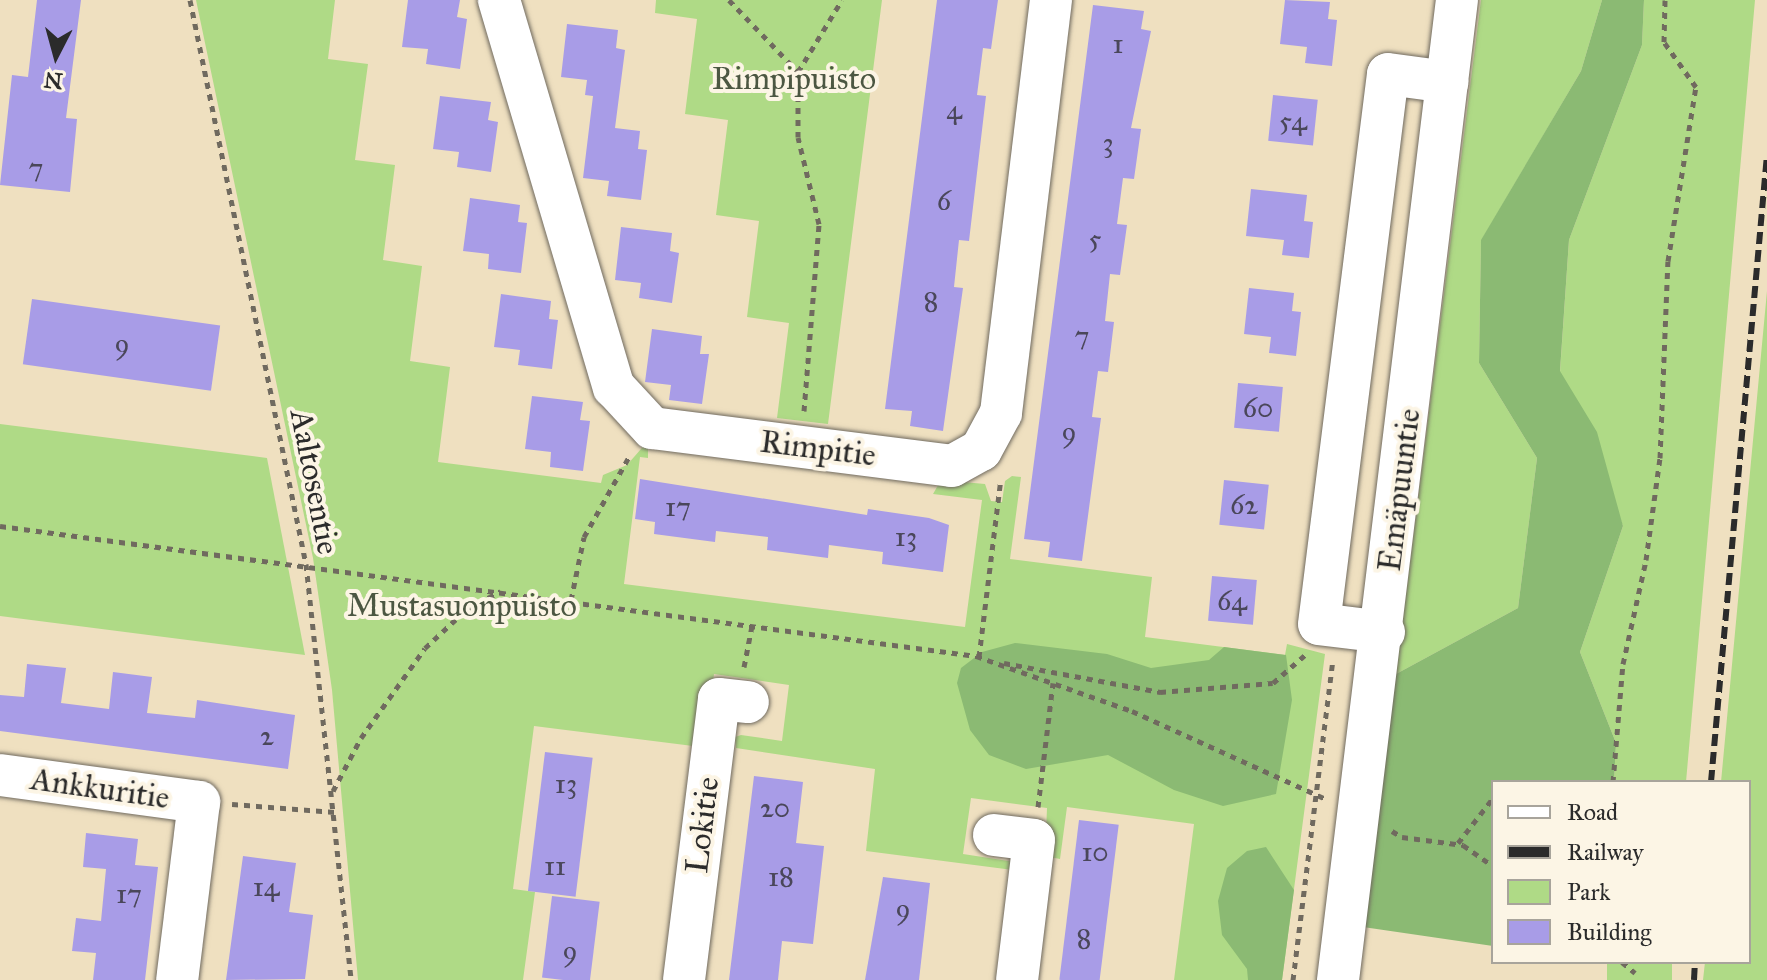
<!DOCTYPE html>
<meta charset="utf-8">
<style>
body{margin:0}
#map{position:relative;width:1767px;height:980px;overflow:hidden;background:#efe0c0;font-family:"IM FELL Great Primer",serif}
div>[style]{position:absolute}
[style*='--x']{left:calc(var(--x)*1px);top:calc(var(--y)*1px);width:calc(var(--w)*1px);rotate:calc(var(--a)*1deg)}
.green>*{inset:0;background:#afda86;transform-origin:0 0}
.forest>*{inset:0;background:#8bba73}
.building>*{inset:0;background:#a89ce7;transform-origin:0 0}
.path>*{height:5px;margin-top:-2.5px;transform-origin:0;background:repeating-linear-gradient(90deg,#706a5f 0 6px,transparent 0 12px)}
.roads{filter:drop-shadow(0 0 2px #706a5f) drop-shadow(0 0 2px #706a5f)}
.minor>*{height:42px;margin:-21px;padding:0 21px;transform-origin:21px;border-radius:21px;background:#fff}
.rail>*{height:6px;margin-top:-3px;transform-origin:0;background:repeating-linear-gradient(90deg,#2b2b2b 0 12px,transparent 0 18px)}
span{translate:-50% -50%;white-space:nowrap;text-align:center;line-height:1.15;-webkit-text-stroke:8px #fcf5e5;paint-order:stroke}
.number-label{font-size:28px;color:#4a475a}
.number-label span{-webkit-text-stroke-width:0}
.park-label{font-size:32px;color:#4c5742}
.street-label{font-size:32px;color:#2b2b2b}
.legend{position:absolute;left:1491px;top:780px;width:260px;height:184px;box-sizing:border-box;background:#fcf5e5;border:2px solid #a8a49b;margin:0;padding:10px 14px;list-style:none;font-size:24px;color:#2b2b2b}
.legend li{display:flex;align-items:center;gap:16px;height:40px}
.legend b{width:40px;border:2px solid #a8a49b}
.north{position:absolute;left:16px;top:16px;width:80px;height:80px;-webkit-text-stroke:6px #fcf5e5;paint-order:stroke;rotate:186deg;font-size:22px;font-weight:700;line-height:32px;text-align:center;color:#2b2b2b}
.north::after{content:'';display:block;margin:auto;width:28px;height:36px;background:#2b2b2b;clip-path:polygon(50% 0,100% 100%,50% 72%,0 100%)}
</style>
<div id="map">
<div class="green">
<i style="clip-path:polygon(196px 0,335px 0,328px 59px,368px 64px,355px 160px,395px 165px,383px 260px,422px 266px,410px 361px,450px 367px,438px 462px,601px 483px,603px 475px,627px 465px,648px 441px,648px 458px,640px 457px,624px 584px,965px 627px,982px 500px,933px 494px,941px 480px,985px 484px,991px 501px,1002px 502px,1005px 481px,1012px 476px,1021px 477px,1010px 559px,1152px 577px,1145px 637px,1285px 655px,1287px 644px,1325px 654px,1282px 980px,1174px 980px,1194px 824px,1067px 807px,1060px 859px,1045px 856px,1047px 808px,971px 798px,963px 854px,1015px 862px,1013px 870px,866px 851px,875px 769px,736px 748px,735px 737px,741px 735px,782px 741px,789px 685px,714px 674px,704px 742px,693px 746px,534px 726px,513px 889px,535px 892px,523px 980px,358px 980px,332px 690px,313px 558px)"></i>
<i style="clip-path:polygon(656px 0,882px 0,828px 424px,777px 418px,789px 323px,747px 317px,759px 221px,716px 215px,728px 120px,685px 114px,697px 19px,655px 13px)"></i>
<i style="clip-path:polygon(1481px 0,1602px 0,1581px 71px,1481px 241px,1479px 363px,1537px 458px,1518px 608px,1396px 674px)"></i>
<i style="clip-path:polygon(1644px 0,1755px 0,1686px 782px,1614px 782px,1616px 743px,1580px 652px,1623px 526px,1560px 372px,1569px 240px,1642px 45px)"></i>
<i style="clip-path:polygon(1767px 291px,1767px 980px,1703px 980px,1705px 962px,1749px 962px,1749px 782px,1721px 782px)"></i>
<i style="clip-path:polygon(0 424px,267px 458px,305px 655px,0 616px)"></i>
<i style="left:1607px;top:962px;width:65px;height:18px"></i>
</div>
<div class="forest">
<i style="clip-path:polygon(1602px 0,1644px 0,1642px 45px,1569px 240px,1560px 371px,1597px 432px,1623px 526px,1580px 652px,1616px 743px,1614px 782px,1493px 782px,1493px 946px,1363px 927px,1396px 674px,1518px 608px,1537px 458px,1479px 363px,1481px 240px,1581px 71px)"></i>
<i style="clip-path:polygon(1015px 643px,1107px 654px,1151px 668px,1209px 660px,1224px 647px,1286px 655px,1292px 700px,1276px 794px,1223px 806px,1174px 790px,1108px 755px,1026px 769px,989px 755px,970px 730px,957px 683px,961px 668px,982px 652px)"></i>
<i style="clip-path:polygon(1266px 847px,1294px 890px,1282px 980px,1248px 980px,1247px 969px,1222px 935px,1218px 901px,1227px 868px,1247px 851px)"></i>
</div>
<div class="building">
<i style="clip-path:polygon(37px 0,81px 0,66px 118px,77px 119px,70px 192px,0 185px,12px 75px,28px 77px)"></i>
<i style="clip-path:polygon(408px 0,460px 0,457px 17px,467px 19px,460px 69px,426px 64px,428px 49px,402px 47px)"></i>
<i style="clip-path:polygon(937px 0,998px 0,991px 49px,983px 48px,977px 95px,986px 96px,969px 241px,959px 240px,954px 287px,963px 288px,943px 431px,910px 426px,912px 411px,885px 409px)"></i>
<i style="clip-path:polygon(1285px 0,1330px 2px,1328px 19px,1337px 20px,1332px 66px,1305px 63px,1307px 47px,1280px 44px)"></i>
<i style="clip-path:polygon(1093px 5px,1144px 11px,1141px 29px,1151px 31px,1131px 128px,1141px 129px,1134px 179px,1123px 178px,1117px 224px,1127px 225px,1120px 275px,1110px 274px,1105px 321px,1114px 322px,1108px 372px,1098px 371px,1092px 417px,1101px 418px,1082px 561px,1048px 557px,1050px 542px,1024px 539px)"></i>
<i style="clip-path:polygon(567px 24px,618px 30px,616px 48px,625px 50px,615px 128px,640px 131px,638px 149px,647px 150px,641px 200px,607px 196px,609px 181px,583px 178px,593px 96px,585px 95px,587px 80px,561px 77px)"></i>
<i style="left:1273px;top:95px;width:45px;height:46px;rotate:6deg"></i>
<i style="clip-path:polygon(440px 96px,491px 102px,488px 120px,498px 122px,491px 172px,457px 167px,459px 152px,433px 149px)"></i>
<i style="clip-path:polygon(1251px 189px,1307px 195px,1304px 221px,1313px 222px,1309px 258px,1282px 255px,1284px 240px,1246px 236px)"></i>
<i style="clip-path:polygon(470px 198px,520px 205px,518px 222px,527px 223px,521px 273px,488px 269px,489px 254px,463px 251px)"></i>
<i style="clip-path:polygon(621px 227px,672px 233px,670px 251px,679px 253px,672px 303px,639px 298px,641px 283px,615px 280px)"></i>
<i style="clip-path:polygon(1249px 288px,1294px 293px,1292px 311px,1301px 312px,1296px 356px,1269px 353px,1271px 337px,1244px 334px)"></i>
<i style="clip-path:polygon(501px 294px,551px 301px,549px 319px,558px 320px,552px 369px,518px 365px,520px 350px,494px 347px)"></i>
<i style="left:32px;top:299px;width:190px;height:66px;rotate:8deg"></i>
<i style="clip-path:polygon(652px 329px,702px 336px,700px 354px,709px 354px,702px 404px,669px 400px,671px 385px,645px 382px)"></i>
<i style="left:1238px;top:383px;width:45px;height:45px;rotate:5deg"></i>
<i style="clip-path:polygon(532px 396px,583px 402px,580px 420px,590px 421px,583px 471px,550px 467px,551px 452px,525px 449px)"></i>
<i style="clip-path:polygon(640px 479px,867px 515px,868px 509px,929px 518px,949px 525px,943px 572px,882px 564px,883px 552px,829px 545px,828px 558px,767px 550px,768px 537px,716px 531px,715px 542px,654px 534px,655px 522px,635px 519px)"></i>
<i style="left:1224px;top:480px;width:45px;height:45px;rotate:6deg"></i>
<i style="left:1212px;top:576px;width:45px;height:45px;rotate:5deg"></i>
<i style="clip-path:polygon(27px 664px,66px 668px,61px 703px,109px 709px,113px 672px,152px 677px,147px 713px,195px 718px,197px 700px,295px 715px,288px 769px,0 731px,0 695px,24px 697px)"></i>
<i style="left:545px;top:752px;width:48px;height:140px;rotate:7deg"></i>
<i style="clip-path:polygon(754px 776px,803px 782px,796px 843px,824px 846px,813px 944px,782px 941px,778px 980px,729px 980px)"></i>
<i style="left:1079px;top:820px;width:40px;height:161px;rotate:7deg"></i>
<i style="clip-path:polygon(86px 833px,138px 839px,135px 865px,158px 867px,145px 980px,93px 980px,96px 953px,72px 951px,76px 918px,101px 921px,106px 869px,83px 867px)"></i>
<i style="clip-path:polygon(243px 856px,296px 863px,289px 912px,313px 915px,305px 979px,226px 980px)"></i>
<i style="clip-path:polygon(883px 877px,930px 883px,919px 980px,865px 980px)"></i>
<i style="left:552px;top:896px;width:48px;height:82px;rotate:7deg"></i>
</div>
<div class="path">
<i style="--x:190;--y:0;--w:576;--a:78.38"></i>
<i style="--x:306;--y:564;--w:418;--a:83.8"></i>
<i style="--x:729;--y:0;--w:100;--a:46.2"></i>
<i style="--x:804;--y:411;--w:188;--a:-85.4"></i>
<i style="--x:819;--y:224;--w:89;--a:-103.6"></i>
<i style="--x:798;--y:137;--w:65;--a:-90"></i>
<i style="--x:798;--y:72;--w:84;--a:-58.6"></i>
<i style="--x:0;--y:526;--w:985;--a:7.59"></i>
<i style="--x:976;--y:656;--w:165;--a:19.4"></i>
<i style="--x:1132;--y:711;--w:213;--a:24.4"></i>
<i style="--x:571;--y:600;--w:64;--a:-78.3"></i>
<i style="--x:584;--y:537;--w:94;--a:-60.7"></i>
<i style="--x:979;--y:657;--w:179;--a:-83"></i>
<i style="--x:1004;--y:663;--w:159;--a:10.5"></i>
<i style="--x:1160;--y:692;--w:113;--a:-4.6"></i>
<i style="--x:1273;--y:683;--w:43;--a:-41.2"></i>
<i style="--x:744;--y:667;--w:42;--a:-79"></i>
<i style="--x:1613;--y:782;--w:118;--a:-85.2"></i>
<i style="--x:1623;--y:664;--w:107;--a:-77.5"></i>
<i style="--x:1646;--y:560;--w:103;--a:-82.2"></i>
<i style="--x:1660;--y:458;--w:197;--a:-87.7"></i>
<i style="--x:1668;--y:261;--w:176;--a:-80.9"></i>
<i style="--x:1696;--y:87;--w:55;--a:-125.4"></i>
<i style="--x:1664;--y:42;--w:42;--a:-88.6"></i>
<i style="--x:333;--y:791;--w:60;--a:-62.2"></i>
<i style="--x:361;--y:738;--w:110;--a:-54.6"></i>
<i style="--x:425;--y:648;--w:57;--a:-42.9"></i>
<i style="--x:467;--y:609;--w:38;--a:-28"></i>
<i style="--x:232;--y:804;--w:103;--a:4.4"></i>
<i style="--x:1038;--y:807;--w:125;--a:-83.1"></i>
<i style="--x:1392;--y:831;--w:12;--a:31"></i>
<i style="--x:1402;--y:837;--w:62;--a:7.5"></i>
<i style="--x:1463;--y:845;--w:37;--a:35"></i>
<i style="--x:1458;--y:843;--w:57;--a:-52.1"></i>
<i style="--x:1622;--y:962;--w:17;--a:40"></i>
<i style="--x:1293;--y:980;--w:322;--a:-82.9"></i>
</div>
<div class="roads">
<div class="minor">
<i style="--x:499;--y:0;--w:404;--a:73.5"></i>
<i style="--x:614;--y:387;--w:56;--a:47.2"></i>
<i style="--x:652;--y:428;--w:302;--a:7.2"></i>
<i style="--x:952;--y:466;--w:33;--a:-29"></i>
<i style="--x:981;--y:450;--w:42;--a:-61.6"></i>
<i style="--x:1001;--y:413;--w:416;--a:-83.1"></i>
<i style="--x:1384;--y:632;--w:65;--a:-173"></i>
<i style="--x:1319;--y:624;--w:554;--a:-82.85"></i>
<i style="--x:1388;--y:74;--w:60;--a:7.7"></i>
<i style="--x:0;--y:775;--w:201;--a:7.7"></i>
<i style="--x:199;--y:802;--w:179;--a:97"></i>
<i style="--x:994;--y:835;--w:40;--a:7.1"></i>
<i style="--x:1034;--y:840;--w:141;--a:96.9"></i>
<i style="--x:684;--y:980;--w:283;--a:-82.9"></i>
<i style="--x:719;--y:699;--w:29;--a:6"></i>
<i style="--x:1338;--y:980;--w:987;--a:-83.08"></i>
</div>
</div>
<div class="rail">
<i style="--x:1711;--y:782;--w:629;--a:-84.9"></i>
<i style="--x:1694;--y:980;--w:18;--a:-87"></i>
</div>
<div class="number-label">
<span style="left:1118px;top:44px">1</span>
<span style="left:954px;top:110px">4</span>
<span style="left:1293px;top:121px">54</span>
<span style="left:1108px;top:143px">3</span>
<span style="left:36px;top:168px">7</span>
<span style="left:944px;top:201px">6</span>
<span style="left:1095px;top:239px">5</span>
<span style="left:931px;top:302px">8</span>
<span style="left:1082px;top:336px">7</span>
<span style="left:122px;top:344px">9</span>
<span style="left:1258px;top:408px">60</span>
<span style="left:1069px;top:432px">9</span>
<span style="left:1244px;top:505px">62</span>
<span style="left:678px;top:507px">17</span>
<span style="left:906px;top:537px">13</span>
<span style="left:1232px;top:601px">64</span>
<span style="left:267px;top:736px">2</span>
<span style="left:566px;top:784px">13</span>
<span style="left:775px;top:808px">20</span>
<span style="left:1095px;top:852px">10</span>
<span style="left:555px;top:866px">11</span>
<span style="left:781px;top:877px">18</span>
<span style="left:266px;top:887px">14</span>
<span style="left:129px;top:894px">17</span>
<span style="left:903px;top:909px">9</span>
<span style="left:1084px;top:939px">8</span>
<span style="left:570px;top:951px">9</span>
</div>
<div class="park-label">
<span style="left:794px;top:79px">Rimpipuisto</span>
<span style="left:462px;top:606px">Mustasuonpuisto</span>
</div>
<div class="street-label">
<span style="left:818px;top:449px;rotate:7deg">Rimpitie</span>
<span style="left:314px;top:482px;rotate:79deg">Aaltosentie</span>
<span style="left:1400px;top:490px;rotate:-83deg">Emäpuuntie</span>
<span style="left:100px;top:789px;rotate:8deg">Ankkuritie</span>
<span style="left:703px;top:825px;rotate:-83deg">Lokitie</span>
</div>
<ul class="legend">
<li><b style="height:10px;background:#fff"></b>Road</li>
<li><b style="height:10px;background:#2b2b2b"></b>Railway</li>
<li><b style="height:22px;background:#afda86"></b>Park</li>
<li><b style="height:22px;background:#a89ce7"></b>Building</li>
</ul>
<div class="north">N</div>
</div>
